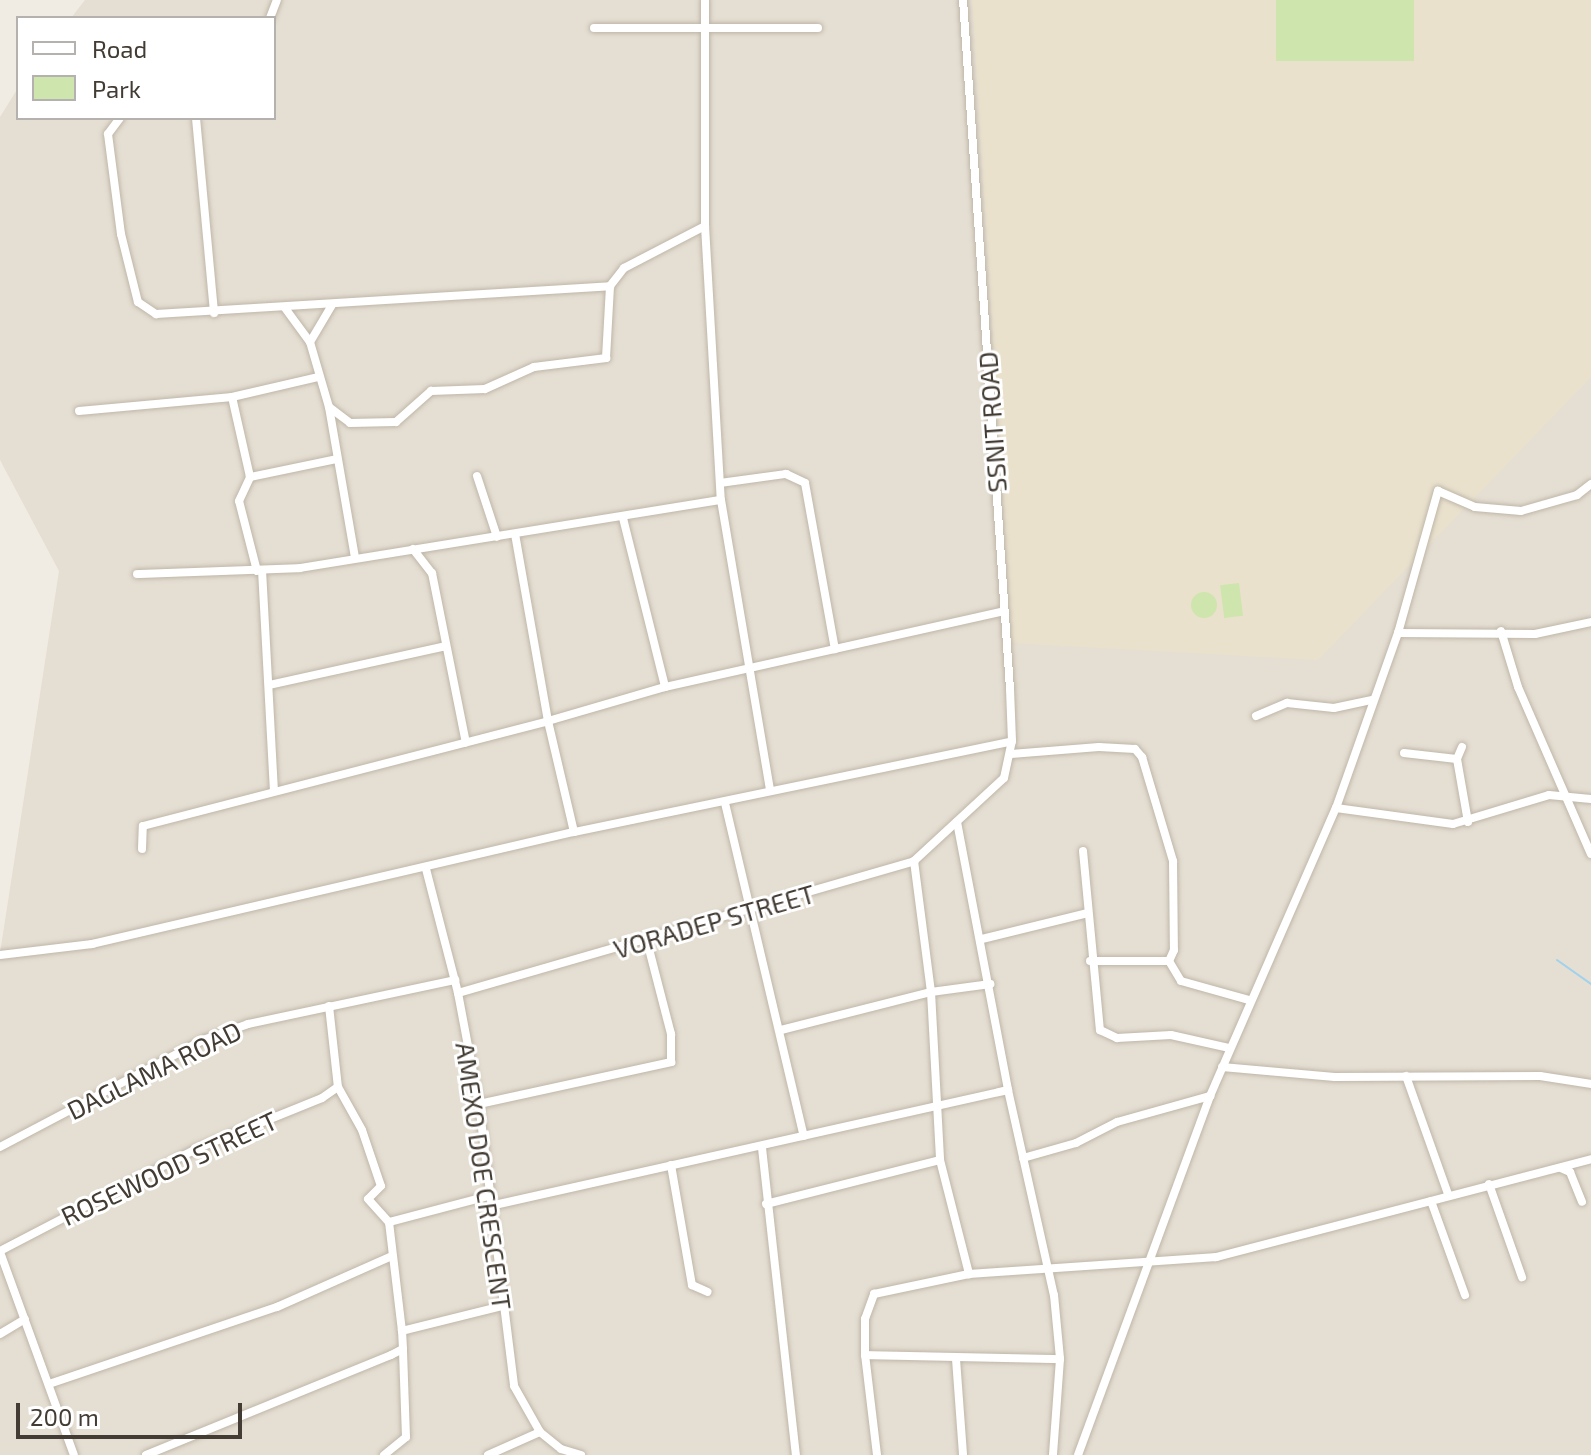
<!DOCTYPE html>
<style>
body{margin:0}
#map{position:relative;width:1591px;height:1455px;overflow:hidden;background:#f1ece3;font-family:"Exo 2",sans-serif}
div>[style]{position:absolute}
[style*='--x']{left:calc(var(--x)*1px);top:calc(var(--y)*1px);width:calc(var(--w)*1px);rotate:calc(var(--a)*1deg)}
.residential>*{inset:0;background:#e5ded2}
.education>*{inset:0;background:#eae1cd}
.green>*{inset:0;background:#cee5ad;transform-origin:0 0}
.round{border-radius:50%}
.stream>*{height:2px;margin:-1px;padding:0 1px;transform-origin:1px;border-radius:1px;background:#a0d1ed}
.roads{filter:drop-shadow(0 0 2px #bfb7a9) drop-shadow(0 0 2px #bfb7a9)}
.street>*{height:8px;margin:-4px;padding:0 4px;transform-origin:4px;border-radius:4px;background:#fff}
span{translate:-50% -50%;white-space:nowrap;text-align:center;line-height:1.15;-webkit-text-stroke:6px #fff;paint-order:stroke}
.street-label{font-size:26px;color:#433c34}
.legend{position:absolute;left:16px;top:16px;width:260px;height:104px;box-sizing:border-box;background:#fff;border:2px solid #b4b1ae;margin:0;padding:10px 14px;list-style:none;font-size:24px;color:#433c34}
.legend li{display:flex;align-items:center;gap:16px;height:40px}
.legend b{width:40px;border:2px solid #b4b1ae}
.scale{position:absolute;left:16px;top:1403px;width:226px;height:36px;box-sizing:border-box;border:4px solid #433c34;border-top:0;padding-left:10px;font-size:24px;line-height:28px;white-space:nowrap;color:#433c34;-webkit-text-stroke:6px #fff;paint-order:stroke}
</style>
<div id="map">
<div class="residential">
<i style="clip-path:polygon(85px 0,1591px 0,1591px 1455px,0 1455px,0 953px,59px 571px,0 460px,0 117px,18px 88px,18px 118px,274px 118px,274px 18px,71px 18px)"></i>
</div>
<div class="education">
<i style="clip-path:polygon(972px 0,1591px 0,1591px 377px,1318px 660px,1012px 643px)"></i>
</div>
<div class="green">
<i style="left:1276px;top:0;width:138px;height:61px"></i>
<i style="left:1239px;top:583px;width:33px;height:19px;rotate:83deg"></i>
<i class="round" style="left:1191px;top:592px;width:26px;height:26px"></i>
</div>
<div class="stream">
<i style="--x:1557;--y:960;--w:42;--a:35.2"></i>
</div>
<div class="roads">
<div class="street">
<i style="--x:705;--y:0;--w:226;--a:90"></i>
<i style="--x:705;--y:226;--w:274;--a:86.7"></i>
<i style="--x:721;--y:500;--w:295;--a:80.4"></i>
<i style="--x:270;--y:18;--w:19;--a:-69"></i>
<i style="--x:594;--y:28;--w:224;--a:0"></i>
<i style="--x:120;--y:118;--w:20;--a:127"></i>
<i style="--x:108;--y:134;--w:101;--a:82.6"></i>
<i style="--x:121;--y:234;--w:70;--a:76"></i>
<i style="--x:138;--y:302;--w:22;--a:34"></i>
<i style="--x:156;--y:314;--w:455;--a:-3.5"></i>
<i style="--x:196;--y:118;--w:196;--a:84.7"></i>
<i style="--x:332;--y:305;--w:43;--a:120.7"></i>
<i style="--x:310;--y:342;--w:68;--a:73.7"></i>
<i style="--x:329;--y:407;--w:153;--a:80.2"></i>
<i style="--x:285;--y:308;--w:42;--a:53.7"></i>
<i style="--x:232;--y:397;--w:82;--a:77.3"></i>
<i style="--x:329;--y:407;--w:26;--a:37"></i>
<i style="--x:350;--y:423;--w:46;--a:-1.2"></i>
<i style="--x:396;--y:422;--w:47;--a:-41.5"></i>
<i style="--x:431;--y:391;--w:54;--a:-2.1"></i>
<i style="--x:485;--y:389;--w:54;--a:-24.2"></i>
<i style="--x:534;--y:367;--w:73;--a:-7.1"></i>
<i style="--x:606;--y:358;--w:72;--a:-86.8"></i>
<i style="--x:610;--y:286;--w:23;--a:-52"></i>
<i style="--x:624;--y:268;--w:91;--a:-27.4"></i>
<i style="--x:79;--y:411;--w:154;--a:-5.2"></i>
<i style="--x:232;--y:397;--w:88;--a:-13.1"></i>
<i style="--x:477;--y:476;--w:64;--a:71.8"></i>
<i style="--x:720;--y:483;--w:67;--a:-7.8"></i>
<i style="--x:786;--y:474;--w:21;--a:25"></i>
<i style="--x:805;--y:483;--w:169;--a:79.8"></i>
<i style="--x:623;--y:518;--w:174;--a:76"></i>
<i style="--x:413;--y:549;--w:31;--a:52"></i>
<i style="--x:432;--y:573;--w:173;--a:78.7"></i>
<i style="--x:262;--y:570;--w:220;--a:86.9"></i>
<i style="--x:257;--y:571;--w:72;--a:-104.4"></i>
<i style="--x:239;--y:501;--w:26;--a:-65"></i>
<i style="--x:250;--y:477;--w:89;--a:-11.7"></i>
<i style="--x:137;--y:574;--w:163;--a:-2.1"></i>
<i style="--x:300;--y:568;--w:426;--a:-9.2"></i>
<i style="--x:1501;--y:631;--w:59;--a:73.1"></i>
<i style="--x:1518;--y:687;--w:182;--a:66.4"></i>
<i style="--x:1398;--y:633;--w:137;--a:0.4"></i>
<i style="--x:1535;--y:634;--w:57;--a:-12.1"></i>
<i style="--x:269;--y:685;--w:181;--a:-12.4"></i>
<i style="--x:1256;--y:716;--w:34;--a:-23"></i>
<i style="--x:1287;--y:703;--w:47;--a:6.1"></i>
<i style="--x:1334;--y:708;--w:40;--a:-12"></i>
<i style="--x:1462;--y:747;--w:13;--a:113"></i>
<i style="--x:1457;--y:759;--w:64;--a:80.1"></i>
<i style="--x:1404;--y:753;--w:53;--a:6.5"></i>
<i style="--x:1011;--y:754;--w:88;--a:-4.5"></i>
<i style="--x:1099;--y:747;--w:36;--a:3"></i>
<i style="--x:1135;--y:749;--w:11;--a:49"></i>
<i style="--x:1142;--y:757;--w:109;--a:73.4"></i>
<i style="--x:1173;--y:861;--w:89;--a:89.4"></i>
<i style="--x:1174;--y:950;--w:12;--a:114"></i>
<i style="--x:725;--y:803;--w:342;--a:76.7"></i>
<i style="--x:1336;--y:808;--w:118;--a:7.8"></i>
<i style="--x:1453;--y:824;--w:100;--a:-16.8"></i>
<i style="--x:1549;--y:795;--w:42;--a:5.4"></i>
<i style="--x:957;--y:822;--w:273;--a:79.2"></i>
<i style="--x:1008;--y:1090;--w:210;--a:77.4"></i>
<i style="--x:1054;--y:1295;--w:64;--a:84.6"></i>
<i style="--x:1060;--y:1359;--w:96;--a:94.2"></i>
<i style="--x:574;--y:832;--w:114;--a:-103.2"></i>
<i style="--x:548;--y:721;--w:122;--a:-16.2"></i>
<i style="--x:665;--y:687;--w:347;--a:-12.6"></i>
<i style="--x:142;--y:849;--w:23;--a:-88"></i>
<i style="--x:143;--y:826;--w:418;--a:-14.5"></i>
<i style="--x:548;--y:721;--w:190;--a:-100"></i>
<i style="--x:1083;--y:851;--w:180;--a:84.6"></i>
<i style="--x:1100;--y:1030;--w:19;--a:25"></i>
<i style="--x:1117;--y:1038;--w:54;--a:-3.2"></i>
<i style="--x:1171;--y:1035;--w:59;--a:12.6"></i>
<i style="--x:914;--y:861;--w:132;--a:82.6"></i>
<i style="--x:931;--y:992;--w:168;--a:86.9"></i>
<i style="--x:940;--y:1160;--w:118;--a:75.7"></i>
<i style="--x:426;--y:869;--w:128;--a:75.5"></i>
<i style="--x:458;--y:993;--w:113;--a:79.3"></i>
<i style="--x:479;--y:1104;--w:284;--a:82.9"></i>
<i style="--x:514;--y:1386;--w:53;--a:60.5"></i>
<i style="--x:540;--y:1432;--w:27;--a:39"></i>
<i style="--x:561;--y:1449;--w:21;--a:17"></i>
<i style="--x:982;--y:939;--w:109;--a:-13.8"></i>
<i style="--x:0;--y:955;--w:93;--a:-6.8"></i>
<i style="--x:92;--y:944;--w:495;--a:-13.1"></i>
<i style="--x:574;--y:832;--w:447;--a:-11.7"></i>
<i style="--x:1090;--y:961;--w:79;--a:0"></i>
<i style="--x:1169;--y:961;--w:23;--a:59"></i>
<i style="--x:1181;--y:981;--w:71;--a:15.6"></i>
<i style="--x:458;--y:993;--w:475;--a:-16.1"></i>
<i style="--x:914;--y:861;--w:122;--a:-42.7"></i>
<i style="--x:1004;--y:778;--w:38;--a:-78"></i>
<i style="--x:1012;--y:741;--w:52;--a:-92.2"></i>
<i style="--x:1010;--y:689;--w:691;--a:-93.9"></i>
<i style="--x:329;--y:1006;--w:81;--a:83.7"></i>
<i style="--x:338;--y:1087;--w:49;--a:60.8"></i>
<i style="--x:362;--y:1130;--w:59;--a:71.3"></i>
<i style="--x:381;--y:1186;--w:18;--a:135"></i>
<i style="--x:368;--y:1199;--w:31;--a:48"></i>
<i style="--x:389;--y:1222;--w:110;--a:83.2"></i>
<i style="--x:402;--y:1331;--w:103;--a:-14"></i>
<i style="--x:781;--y:1030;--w:155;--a:-14.2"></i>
<i style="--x:931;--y:992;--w:60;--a:-7.7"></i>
<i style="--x:1222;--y:1067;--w:113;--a:5.1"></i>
<i style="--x:1335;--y:1077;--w:205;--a:-0.3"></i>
<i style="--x:1540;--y:1076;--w:52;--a:8.9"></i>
<i style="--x:1406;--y:1076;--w:125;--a:70.4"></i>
<i style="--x:479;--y:1104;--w:197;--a:-12.3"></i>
<i style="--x:671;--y:1062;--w:28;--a:-90"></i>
<i style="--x:671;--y:1034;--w:96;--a:-104.5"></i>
<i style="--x:0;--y:1147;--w:229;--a:-27.8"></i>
<i style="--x:203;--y:1040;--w:48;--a:-19.6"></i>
<i style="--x:248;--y:1024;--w:212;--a:-12"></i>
<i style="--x:762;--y:1148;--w:309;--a:83.7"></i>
<i style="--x:1023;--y:1158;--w:55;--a:-15.8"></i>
<i style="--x:1076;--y:1143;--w:46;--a:-27.1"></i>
<i style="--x:1117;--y:1122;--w:97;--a:-15.6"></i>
<i style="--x:671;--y:1165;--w:122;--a:80.1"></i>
<i style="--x:692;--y:1285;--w:17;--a:24"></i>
<i style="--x:1561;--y:1168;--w:10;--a:24"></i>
<i style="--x:1570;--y:1172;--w:32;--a:68"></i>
<i style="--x:1489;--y:1184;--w:99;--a:70.5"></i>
<i style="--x:1431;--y:1201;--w:100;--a:70.1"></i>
<i style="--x:766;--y:1204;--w:179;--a:-14.2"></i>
<i style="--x:490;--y:1206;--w:531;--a:-12.62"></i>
<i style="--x:389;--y:1222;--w:102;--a:-14.7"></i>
<i style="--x:0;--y:1251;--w:221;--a:-27.5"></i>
<i style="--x:196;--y:1149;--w:136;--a:-22"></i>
<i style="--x:322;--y:1098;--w:19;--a:-35"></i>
<i style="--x:0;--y:1252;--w:216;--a:70"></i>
<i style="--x:0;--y:1334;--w:29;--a:-31"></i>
<i style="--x:865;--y:1355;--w:195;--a:1.2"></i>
<i style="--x:956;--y:1359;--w:96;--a:85.8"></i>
<i style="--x:49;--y:1384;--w:241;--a:-18.7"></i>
<i style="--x:277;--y:1307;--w:126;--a:-23.9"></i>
<i style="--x:146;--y:1455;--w:265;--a:-22.2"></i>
<i style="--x:391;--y:1355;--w:13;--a:-27"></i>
<i style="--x:403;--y:1349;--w:18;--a:-93"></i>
<i style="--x:384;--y:1455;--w:28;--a:-39"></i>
<i style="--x:406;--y:1437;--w:88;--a:-92"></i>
<i style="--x:488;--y:1455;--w:57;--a:-23.9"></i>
<i style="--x:877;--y:1455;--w:101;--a:-96.8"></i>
<i style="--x:865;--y:1355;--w:36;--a:-90"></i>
<i style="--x:865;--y:1319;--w:27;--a:-70"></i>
<i style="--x:874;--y:1294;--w:97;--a:-11.9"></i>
<i style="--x:969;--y:1274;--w:248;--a:-3.9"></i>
<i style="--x:1216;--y:1257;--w:388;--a:-14.6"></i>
<i style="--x:1078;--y:1455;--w:382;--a:-69.8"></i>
<i style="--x:1210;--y:1096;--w:314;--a:-66.4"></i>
<i style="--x:1336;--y:808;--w:186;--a:-70.5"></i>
<i style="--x:1398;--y:633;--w:148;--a:-74.3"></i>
<i style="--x:1438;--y:491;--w:40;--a:23.4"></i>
<i style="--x:1475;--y:507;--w:46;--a:5"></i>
<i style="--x:1521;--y:511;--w:58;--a:-15.9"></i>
<i style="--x:1577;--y:495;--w:18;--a:-38"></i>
</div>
</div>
<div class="street-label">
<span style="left:992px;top:422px;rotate:-94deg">SSNIT ROAD</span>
<span style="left:714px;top:921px;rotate:-16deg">VORADEP STREET</span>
<span style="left:154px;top:1070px;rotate:-26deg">DAGLAMA ROAD</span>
<span style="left:169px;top:1168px;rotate:-25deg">ROSEWOOD STREET</span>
<span style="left:484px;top:1176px;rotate:82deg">AMEXO DOE CRESCENT</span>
</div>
<ul class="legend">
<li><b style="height:10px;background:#fff"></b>Road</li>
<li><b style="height:22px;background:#cee5ad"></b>Park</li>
</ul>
<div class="scale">200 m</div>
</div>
